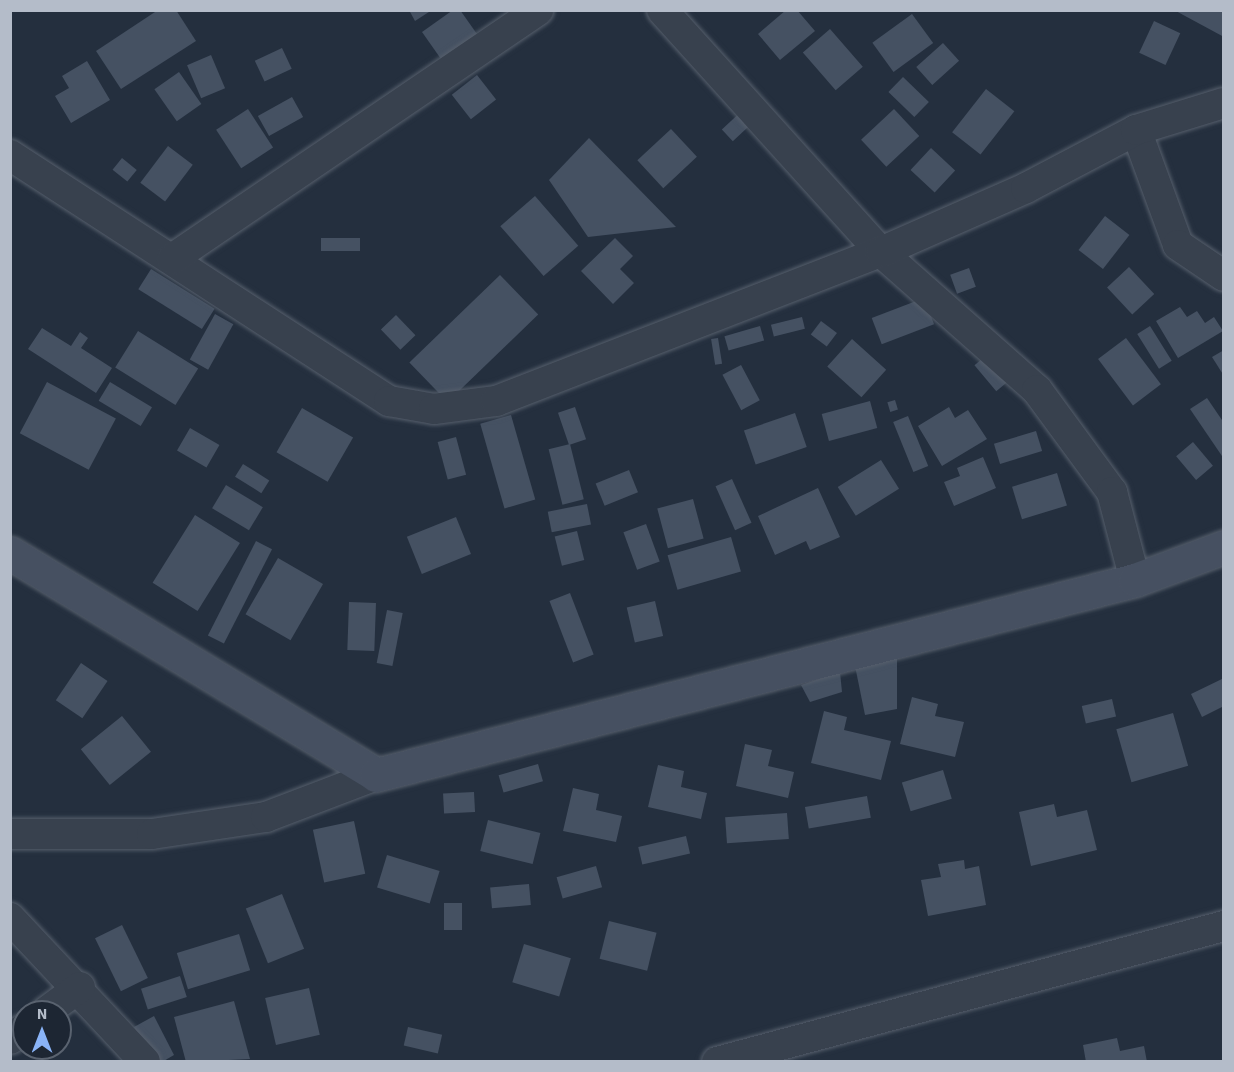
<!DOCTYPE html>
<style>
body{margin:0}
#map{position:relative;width:1234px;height:1072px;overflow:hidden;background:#242f3e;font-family:"Source Sans 3",sans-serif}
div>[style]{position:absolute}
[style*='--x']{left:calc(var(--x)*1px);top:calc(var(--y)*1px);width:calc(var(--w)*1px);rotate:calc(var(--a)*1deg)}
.building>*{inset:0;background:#455162;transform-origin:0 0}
.roads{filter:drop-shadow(0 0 2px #565f6c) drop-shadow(0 0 2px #565f6c)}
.street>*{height:30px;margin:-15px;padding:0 15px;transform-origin:15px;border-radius:15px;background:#38414e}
.secondary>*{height:33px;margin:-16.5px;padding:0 16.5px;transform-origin:16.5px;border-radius:16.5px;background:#465061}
span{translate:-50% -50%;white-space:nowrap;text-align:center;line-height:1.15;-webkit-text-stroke:5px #1d2633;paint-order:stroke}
.frame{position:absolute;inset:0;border:12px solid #b4bcc9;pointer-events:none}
.north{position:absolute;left:12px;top:1000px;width:60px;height:60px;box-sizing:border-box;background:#1d2633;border:2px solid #59626f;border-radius:50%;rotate:0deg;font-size:16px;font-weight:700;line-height:24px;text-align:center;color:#b4bcc9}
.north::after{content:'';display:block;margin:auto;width:21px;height:27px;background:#8ab4f8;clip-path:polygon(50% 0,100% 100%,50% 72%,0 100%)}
</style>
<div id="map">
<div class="building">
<i style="clip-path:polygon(158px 10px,176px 10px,196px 41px,121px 89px,96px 51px)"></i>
<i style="clip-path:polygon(409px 10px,432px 10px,415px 21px)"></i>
<i style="clip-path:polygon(453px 10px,460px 10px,477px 34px,441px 59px,422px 32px)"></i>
<i style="clip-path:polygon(786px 10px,797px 10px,815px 31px,780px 60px,758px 34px)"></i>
<i style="clip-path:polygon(1174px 10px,1224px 10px,1224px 37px)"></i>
<i style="left:912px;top:14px;width:36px;height:49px;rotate:54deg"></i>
<i style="left:1154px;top:21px;width:29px;height:35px;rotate:25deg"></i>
<i style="left:830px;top:29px;width:50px;height:36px;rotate:49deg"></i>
<i style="left:943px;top:43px;width:24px;height:36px;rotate:48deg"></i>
<i style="left:282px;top:48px;width:23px;height:30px;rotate:65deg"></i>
<i style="left:211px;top:55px;width:36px;height:26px;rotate:67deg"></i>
<i style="clip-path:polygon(87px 61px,110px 100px,71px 123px,55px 96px,69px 88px,62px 76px)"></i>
<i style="left:179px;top:72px;width:39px;height:30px;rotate:55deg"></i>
<i style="left:477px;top:75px;width:31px;height:32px;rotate:52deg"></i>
<i style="left:903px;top:77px;width:36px;height:21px;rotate:44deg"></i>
<i style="left:986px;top:89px;width:36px;height:55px;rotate:38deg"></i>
<i style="left:292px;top:97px;width:23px;height:39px;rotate:61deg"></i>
<i style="left:746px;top:107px;width:16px;height:33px;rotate:47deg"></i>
<i style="left:248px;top:109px;width:46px;height:38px;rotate:57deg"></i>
<i style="left:894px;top:109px;width:37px;height:45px;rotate:47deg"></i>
<i style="left:671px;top:129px;width:38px;height:46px;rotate:47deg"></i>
<i style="clip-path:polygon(589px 138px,676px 227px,588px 237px,549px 180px)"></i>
<i style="left:168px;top:146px;width:31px;height:46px;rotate:37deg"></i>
<i style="left:931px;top:148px;width:33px;height:30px;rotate:43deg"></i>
<i style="left:122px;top:158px;width:19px;height:15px;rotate:39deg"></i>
<i style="left:535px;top:196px;width:66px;height:46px;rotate:49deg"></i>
<i style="left:1105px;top:216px;width:31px;height:43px;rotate:38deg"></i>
<i style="left:321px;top:238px;width:39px;height:13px"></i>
<i style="clip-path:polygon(615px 238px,633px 256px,620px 269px,634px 283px,613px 304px,581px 271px)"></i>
<i style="left:1129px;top:267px;width:37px;height:30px;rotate:47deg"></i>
<i style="left:969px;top:268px;width:20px;height:20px;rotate:70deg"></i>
<i style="left:151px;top:269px;width:75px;height:24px;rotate:32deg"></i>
<i style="left:500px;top:275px;width:55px;height:126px;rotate:46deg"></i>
<i style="left:924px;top:298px;width:28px;height:56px;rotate:69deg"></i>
<i style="clip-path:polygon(1180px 307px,1187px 317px,1197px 311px,1205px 323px,1214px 317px,1223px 331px,1178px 358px,1156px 321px)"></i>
<i style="left:215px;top:314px;width:21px;height:52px;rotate:29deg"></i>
<i style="left:396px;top:315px;width:28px;height:21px;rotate:46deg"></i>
<i style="left:802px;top:317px;width:12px;height:32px;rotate:76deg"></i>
<i style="left:821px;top:321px;width:20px;height:17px;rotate:37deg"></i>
<i style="left:760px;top:326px;width:15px;height:37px;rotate:74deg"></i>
<i style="left:1150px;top:326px;width:41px;height:15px;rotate:58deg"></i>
<i style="clip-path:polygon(42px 328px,71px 346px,80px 332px,88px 338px,81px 348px,112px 368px,96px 393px,28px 349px)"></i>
<i style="left:138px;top:331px;width:71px;height:43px;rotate:32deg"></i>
<i style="left:718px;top:338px;width:26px;height:7px;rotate:81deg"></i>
<i style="left:1126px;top:338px;width:58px;height:35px;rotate:53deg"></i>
<i style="left:852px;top:339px;width:46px;height:37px;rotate:42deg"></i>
<i style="clip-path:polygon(1224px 350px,1224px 376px,1212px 357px)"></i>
<i style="left:989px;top:353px;width:34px;height:19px;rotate:50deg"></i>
<i style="left:741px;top:365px;width:40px;height:21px;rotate:62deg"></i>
<i style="left:47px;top:382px;width:78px;height:58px;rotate:28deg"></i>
<i style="left:110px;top:382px;width:49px;height:22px;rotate:31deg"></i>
<i style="clip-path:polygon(1207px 398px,1224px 423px,1224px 459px,1190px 409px)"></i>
<i style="left:895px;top:400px;width:10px;height:8px;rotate:73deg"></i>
<i style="left:870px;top:401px;width:28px;height:50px;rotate:75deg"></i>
<i style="left:575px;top:407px;width:34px;height:18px;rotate:71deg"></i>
<i style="clip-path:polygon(949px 407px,955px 418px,968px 410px,987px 439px,942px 466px,918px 426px)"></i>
<i style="left:302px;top:408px;width:59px;height:51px;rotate:30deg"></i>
<i style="left:795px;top:413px;width:36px;height:54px;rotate:71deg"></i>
<i style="left:511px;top:415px;width:88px;height:32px;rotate:74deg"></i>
<i style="left:908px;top:416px;width:54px;height:16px;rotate:68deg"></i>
<i style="left:190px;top:428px;width:34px;height:26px;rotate:30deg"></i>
<i style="left:1036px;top:431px;width:21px;height:44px;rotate:73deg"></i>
<i style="left:456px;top:437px;width:39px;height:19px;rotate:75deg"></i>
<i style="left:1193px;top:442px;width:31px;height:22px;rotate:50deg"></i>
<i style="left:570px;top:444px;width:57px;height:22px;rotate:76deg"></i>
<i style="clip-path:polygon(983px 457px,996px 488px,954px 506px,944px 482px,960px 476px,957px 468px)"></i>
<i style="left:881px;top:460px;width:34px;height:51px;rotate:58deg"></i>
<i style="left:243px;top:464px;width:31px;height:15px;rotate:32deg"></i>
<i style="left:629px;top:470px;width:24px;height:36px;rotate:68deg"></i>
<i style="left:1057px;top:473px;width:34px;height:47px;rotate:73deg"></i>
<i style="left:732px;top:479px;width:48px;height:18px;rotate:66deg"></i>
<i style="left:226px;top:485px;width:43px;height:27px;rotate:31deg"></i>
<i style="clip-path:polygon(818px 488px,840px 537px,810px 550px,806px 541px,775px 555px,758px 516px)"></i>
<i style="left:693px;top:499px;width:41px;height:37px;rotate:75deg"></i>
<i style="left:587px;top:504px;width:21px;height:40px;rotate:79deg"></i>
<i style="left:195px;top:515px;width:53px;height:80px;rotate:32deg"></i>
<i style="left:456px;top:517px;width:40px;height:53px;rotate:68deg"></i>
<i style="left:646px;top:524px;width:40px;height:24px;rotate:70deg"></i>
<i style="left:577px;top:531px;width:30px;height:23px;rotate:76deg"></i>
<i style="left:731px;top:537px;width:36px;height:66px;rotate:74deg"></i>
<i style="left:256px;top:541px;width:18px;height:106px;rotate:27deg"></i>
<i style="left:278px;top:558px;width:52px;height:65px;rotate:30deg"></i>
<i style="left:570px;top:593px;width:66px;height:22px;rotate:69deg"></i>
<i style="left:655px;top:601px;width:36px;height:29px;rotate:77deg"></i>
<i style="left:349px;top:602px;width:27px;height:48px;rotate:2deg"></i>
<i style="left:387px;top:610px;width:16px;height:54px;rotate:11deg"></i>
<i style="clip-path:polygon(897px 654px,897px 709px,865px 715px,855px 666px)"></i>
<i style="left:81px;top:663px;width:32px;height:45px;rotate:34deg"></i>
<i style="clip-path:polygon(840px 672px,842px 692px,810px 702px,801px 685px)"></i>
<i style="clip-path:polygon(1224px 678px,1224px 706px,1202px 717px,1191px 694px)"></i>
<i style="clip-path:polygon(912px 697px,938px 704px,935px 716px,964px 722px,955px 757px,900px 744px)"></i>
<i style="left:1112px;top:699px;width:18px;height:31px;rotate:77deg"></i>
<i style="clip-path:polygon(824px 711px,847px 717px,844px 730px,891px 741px,881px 780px,811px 763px)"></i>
<i style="left:1173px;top:713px;width:55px;height:59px;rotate:74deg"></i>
<i style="left:122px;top:716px;width:46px;height:53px;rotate:51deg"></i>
<i style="clip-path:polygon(745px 744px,772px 750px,768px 766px,794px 772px,788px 798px,736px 786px)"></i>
<i style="left:538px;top:764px;width:18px;height:41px;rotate:74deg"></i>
<i style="clip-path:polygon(658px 765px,684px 771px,681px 787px,707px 793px,701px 819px,648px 807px)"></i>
<i style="left:943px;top:770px;width:30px;height:43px;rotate:73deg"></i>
<i style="clip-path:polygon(573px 788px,599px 794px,596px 810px,622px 816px,616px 842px,563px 831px)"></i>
<i style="left:474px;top:792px;width:20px;height:31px;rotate:87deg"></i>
<i style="left:867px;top:796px;width:22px;height:63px;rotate:80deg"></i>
<i style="clip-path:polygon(1054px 804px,1057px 817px,1087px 810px,1097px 850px,1031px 866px,1019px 812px)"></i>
<i style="left:787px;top:813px;width:26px;height:62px;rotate:86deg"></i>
<i style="left:488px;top:820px;width:54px;height:32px;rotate:14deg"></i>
<i style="left:354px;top:821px;width:54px;height:42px;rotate:78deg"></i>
<i style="left:686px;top:836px;width:18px;height:49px;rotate:77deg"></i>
<i style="left:387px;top:855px;width:55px;height:34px;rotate:17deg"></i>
<i style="clip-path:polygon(964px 860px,965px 869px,979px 866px,986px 905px,928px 916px,921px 880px,941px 877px,938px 864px)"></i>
<i style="left:596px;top:866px;width:22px;height:41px;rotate:74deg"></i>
<i style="left:529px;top:884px;width:21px;height:39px;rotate:85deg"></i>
<i style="left:282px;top:894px;width:59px;height:39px;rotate:68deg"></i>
<i style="left:444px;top:903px;width:18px;height:27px"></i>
<i style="left:609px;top:921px;width:49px;height:39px;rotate:14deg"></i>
<i style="left:122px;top:925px;width:59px;height:30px;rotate:64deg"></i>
<i style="left:239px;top:934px;width:38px;height:65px;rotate:73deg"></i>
<i style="left:524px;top:944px;width:49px;height:40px;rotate:17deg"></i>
<i style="left:180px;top:976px;width:22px;height:41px;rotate:72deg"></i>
<i style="left:309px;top:988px;width:48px;height:45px;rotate:77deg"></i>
<i style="clip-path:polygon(234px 1001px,250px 1059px,186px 1062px,174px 1017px)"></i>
<i style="clip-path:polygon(154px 1016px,174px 1055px,162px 1062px,152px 1062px,134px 1027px)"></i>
<i style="left:408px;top:1027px;width:35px;height:19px;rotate:13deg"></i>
<i style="clip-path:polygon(1117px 1038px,1120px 1051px,1144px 1046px,1147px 1062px,1086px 1062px,1083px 1045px)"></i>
</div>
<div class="roads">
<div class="street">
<i style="--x:662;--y:10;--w:326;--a:47.9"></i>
<i style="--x:881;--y:252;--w:208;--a:41.5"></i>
<i style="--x:1037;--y:390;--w:127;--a:53.7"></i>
<i style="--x:1112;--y:492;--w:91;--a:75.4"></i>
<i style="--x:1136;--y:130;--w:122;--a:69.9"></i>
<i style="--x:1178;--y:245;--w:55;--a:34"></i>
<i style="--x:10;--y:155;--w:452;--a:33"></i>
<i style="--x:389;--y:401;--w:46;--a:10.1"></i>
<i style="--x:434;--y:409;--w:63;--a:-7.4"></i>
<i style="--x:496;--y:401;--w:413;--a:-21.2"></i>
<i style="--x:881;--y:252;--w:158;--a:-23.8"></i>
<i style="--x:1026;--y:188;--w:124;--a:-27.8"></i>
<i style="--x:1136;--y:130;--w:92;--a:-17.1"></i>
<i style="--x:172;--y:259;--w:443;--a:-34.2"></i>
<i style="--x:10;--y:834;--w:142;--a:0"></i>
<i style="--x:152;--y:834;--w:115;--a:-8.5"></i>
<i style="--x:266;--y:817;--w:118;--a:-20.9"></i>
<i style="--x:10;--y:918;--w:197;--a:46.8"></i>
<i style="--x:46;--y:1012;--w:42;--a:-36.3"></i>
<i style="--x:10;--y:1039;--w:17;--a:-36"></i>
<i style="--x:717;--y:1062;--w:525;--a:-15.02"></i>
</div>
<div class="secondary">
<i style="--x:10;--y:553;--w:428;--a:31.2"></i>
<i style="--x:376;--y:775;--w:784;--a:-14.41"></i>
<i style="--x:1135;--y:580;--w:95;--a:-20.3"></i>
</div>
</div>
<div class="frame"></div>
<div class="north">N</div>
</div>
